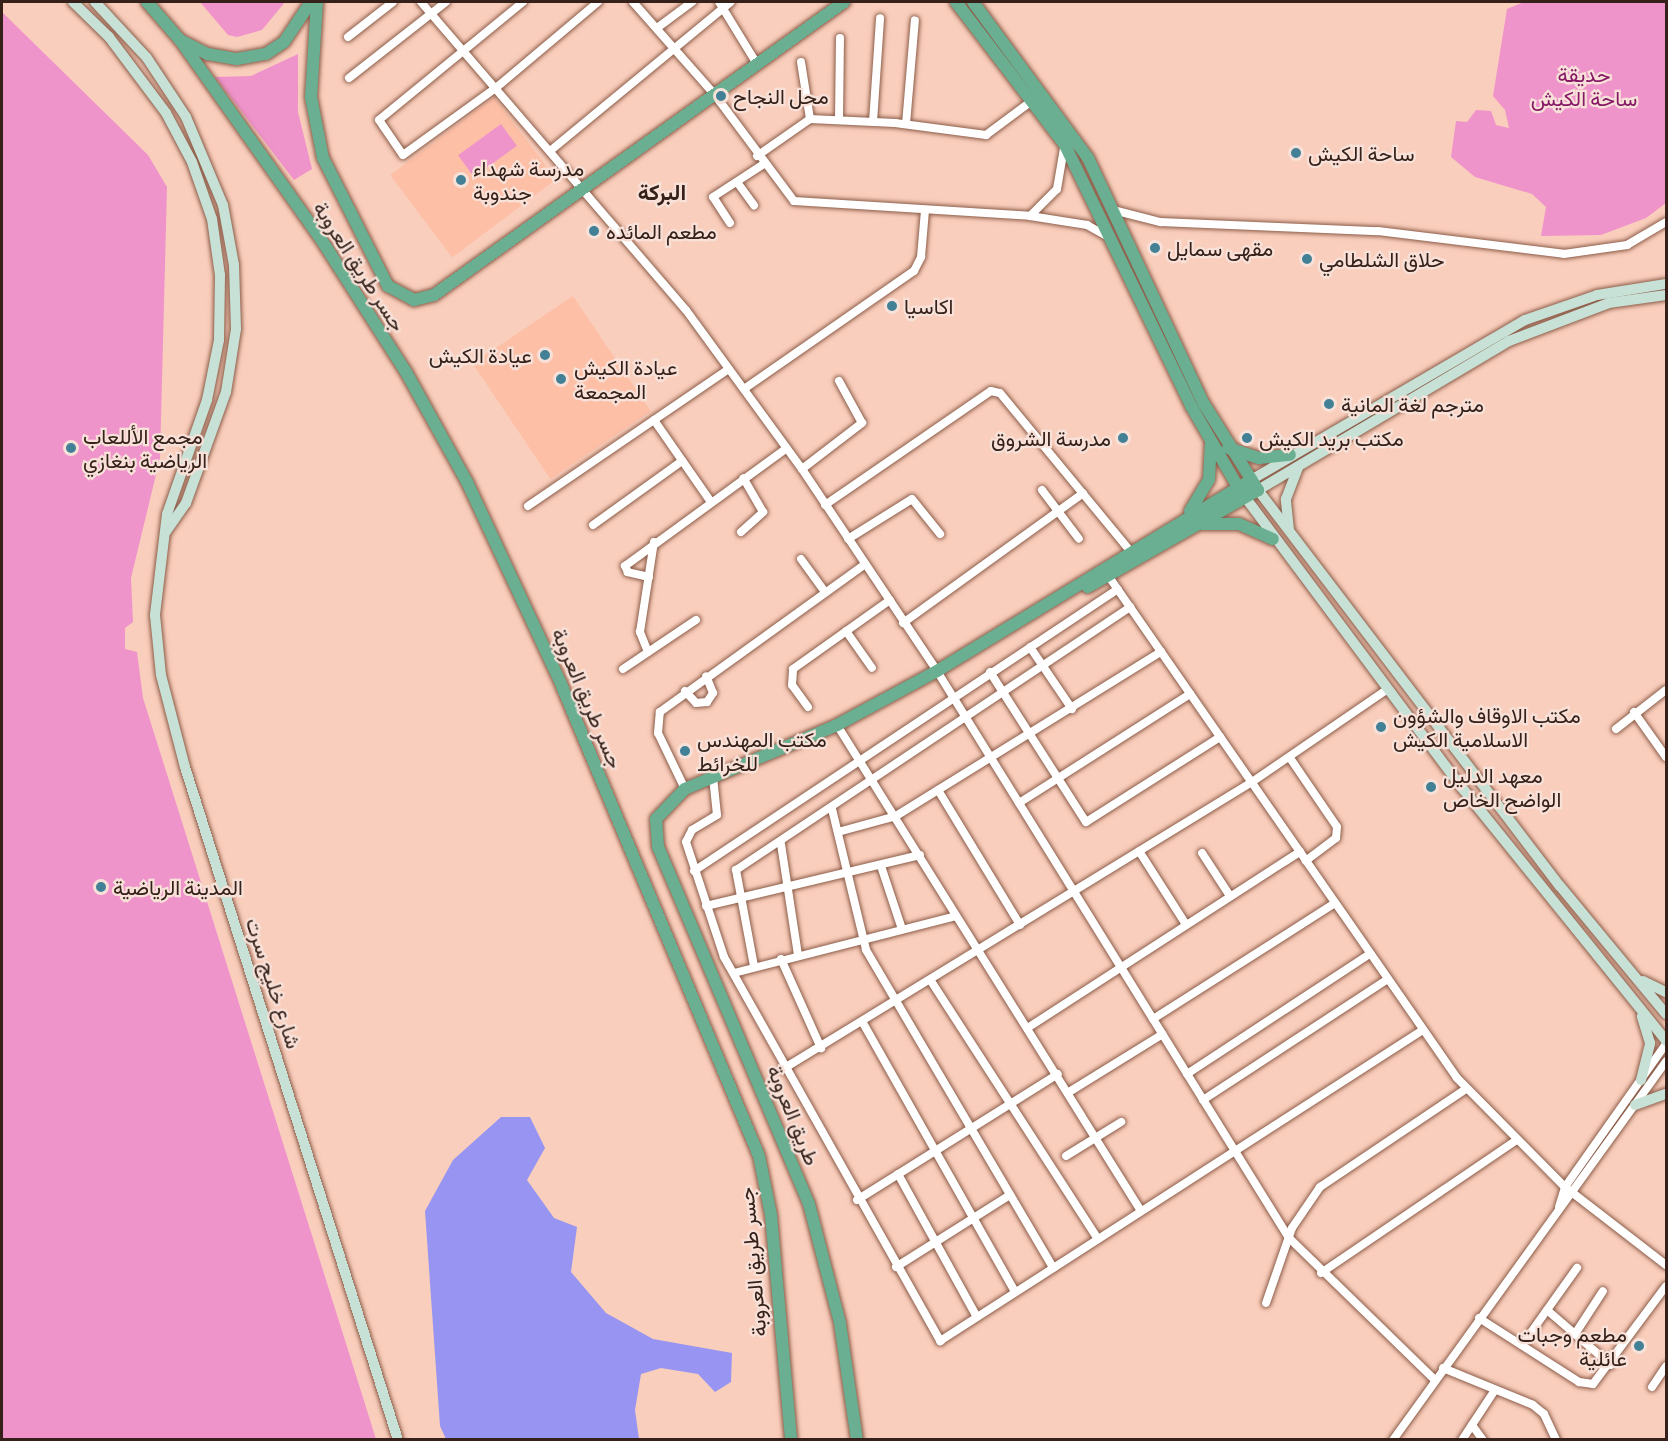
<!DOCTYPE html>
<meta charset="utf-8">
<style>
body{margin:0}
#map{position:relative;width:1668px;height:1441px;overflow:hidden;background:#facebc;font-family:Barlow,Vazirmatn,sans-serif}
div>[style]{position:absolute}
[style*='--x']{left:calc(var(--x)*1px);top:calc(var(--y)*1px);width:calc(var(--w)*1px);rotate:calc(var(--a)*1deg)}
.built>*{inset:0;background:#fdbfa6;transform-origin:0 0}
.green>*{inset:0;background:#ef93cb;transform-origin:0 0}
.water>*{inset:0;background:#9795f1}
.roads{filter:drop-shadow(0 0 2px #8c5d49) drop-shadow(0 0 2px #8c5d49)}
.minor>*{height:8px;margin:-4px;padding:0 4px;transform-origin:4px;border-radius:4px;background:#fff}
.secondary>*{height:10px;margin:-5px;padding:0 5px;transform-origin:5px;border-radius:5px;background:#c7e1d6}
.trunk>*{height:12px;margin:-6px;padding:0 6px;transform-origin:6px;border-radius:6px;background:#6aaf92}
.dots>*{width:16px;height:16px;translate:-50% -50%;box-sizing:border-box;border:3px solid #f7e1d8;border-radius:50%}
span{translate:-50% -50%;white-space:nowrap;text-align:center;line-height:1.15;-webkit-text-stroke:4.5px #f7e1d8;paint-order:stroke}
.park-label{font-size:21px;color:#861866}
.poi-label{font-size:21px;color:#352119}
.left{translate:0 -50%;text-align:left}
.right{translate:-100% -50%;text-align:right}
.street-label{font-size:21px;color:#352119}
.neighbourhood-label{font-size:22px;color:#352119;font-weight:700}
.frame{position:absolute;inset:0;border:3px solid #352119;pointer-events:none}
</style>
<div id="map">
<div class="built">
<i style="left:494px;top:97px;width:103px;height:130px;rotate:53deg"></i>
<i style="left:573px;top:296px;width:139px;height:121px;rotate:56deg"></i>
</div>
<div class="green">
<i style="clip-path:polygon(200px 2px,285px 2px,262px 30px,237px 37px,228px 35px)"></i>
<i style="clip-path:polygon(1524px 2px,1666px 2px,1666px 203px,1646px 218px,1601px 235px,1541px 236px,1546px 207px,1532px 194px,1475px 177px,1451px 157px,1456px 121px,1467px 122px,1476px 110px,1491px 111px,1496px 125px,1509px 128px,1505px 110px,1493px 96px,1507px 9px)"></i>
<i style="clip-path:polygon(2px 12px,148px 155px,167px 187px,160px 458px,131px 578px,133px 622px,125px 628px,125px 649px,137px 652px,143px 698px,376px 1439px,2px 1439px)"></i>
<i style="clip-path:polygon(298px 54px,298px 112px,312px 169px,294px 180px,215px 77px,251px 76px)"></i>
<i style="left:501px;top:124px;width:27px;height:53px;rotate:54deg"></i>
</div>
<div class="water">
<i style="clip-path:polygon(501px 1117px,530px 1117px,545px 1148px,527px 1180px,554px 1218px,577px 1227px,571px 1272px,606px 1313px,653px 1339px,732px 1353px,731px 1382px,715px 1392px,698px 1374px,661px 1368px,641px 1374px,635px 1410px,639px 1439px,446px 1439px,440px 1426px,425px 1211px,453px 1160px)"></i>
</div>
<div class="roads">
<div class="minor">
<i style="--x:421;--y:2;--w:406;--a:49.3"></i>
<i style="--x:686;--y:310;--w:197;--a:53.9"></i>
<i style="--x:802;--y:469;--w:243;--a:56.2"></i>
<i style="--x:937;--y:671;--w:667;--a:58.17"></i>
<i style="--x:1289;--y:1238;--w:204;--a:44.2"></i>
<i style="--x:523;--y:2;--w:186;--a:140.7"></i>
<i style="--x:379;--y:120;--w:42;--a:55.6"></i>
<i style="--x:403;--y:155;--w:116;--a:-35.9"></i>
<i style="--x:497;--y:87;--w:132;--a:-40.1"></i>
<i style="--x:633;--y:2;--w:124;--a:48.6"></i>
<i style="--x:715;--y:95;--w:132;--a:53.3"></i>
<i style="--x:794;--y:201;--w:236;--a:3.6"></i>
<i style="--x:1030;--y:216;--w:58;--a:9"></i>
<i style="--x:1087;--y:225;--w:23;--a:29"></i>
<i style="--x:719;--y:2;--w:73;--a:58.5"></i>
<i style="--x:657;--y:28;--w:44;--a:-36.6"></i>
<i style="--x:348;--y:37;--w:57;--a:-37.9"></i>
<i style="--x:801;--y:62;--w:58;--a:81"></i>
<i style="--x:349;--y:78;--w:123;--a:-38.1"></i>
<i style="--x:839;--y:119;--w:81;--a:-89.3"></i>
<i style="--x:873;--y:122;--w:104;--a:-86.1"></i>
<i style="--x:906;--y:124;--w:104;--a:-85.1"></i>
<i style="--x:550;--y:151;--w:234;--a:-39.5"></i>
<i style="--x:757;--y:156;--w:65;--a:-34.9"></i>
<i style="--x:810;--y:119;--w:85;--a:2.7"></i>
<i style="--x:895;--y:123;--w:92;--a:7.5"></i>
<i style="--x:986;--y:135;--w:59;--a:-36.7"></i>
<i style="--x:737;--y:182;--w:29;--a:54"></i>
<i style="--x:1113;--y:210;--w:49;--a:14.3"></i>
<i style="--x:1160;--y:222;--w:218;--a:2.4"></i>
<i style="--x:1378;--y:231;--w:187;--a:7"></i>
<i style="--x:1564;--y:254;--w:64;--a:-8.1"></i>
<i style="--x:1627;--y:245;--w:45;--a:-30.5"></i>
<i style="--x:1030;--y:216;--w:38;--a:-45"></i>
<i style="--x:1057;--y:189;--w:42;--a:-80.3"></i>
<i style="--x:730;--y:223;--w:31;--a:-123"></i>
<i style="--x:713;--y:197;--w:59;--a:-33.1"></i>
<i style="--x:744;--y:389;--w:207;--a:-34.8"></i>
<i style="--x:914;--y:271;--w:16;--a:-63"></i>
<i style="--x:921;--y:257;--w:47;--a:-85.1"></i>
<i style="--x:654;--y:420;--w:100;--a:55.2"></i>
<i style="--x:802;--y:469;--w:76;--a:-37.5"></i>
<i style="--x:862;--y:423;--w:48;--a:-118.7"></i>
<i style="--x:1042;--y:490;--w:61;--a:52.9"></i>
<i style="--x:825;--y:505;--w:201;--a:-34.5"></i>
<i style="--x:991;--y:391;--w:9;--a:13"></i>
<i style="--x:1000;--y:393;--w:206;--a:50.5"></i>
<i style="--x:528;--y:506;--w:243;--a:-34.3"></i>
<i style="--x:593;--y:525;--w:110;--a:-35.7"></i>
<i style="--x:741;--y:532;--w:30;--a:-42"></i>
<i style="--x:763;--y:512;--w:39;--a:-120"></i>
<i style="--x:848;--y:539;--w:75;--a:-32"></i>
<i style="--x:912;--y:499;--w:45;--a:51.3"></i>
<i style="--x:801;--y:559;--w:41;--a:54"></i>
<i style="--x:1107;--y:574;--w:614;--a:55.22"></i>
<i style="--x:1457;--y:1078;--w:153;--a:45.3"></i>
<i style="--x:1565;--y:1187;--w:128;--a:37.7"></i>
<i style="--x:649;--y:577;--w:22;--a:-167"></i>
<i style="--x:628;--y:572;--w:7;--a:-117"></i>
<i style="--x:625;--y:566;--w:200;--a:-36.1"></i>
<i style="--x:903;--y:623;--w:222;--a:-35.8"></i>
<i style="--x:846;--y:631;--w:45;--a:54.9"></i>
<i style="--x:1030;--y:647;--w:75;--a:55.9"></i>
<i style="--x:648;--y:652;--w:22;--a:-112"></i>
<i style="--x:640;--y:632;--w:91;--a:-81.2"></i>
<i style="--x:623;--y:669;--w:88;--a:-33.9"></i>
<i style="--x:990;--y:672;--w:178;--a:57.4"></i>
<i style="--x:1086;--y:822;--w:159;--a:-32.4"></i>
<i style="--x:685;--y:691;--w:16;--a:47"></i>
<i style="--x:696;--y:703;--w:11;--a:-5"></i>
<i style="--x:707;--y:702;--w:11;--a:-56"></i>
<i style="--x:713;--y:693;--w:18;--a:-112"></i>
<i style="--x:808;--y:707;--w:27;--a:-126"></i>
<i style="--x:792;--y:685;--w:16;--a:-86"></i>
<i style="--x:793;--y:669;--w:119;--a:-35.4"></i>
<i style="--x:1634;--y:712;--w:55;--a:54.6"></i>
<i style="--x:837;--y:725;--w:573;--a:57.97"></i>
<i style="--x:1616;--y:729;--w:63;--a:-38"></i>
<i style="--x:1290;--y:758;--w:83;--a:55.7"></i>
<i style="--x:1337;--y:827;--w:11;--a:95"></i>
<i style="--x:1336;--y:838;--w:38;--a:143"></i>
<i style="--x:713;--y:777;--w:38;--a:84"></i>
<i style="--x:717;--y:815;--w:29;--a:149"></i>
<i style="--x:692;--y:830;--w:13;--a:117"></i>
<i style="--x:686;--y:842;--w:121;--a:71.7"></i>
<i style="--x:724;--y:957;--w:441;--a:60.6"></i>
<i style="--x:940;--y:1341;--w:574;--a:-32.78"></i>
<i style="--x:685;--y:789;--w:62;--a:-115.7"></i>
<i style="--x:658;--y:733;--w:21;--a:-85"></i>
<i style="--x:660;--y:712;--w:253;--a:-35.8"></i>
<i style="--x:938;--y:790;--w:158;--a:58.7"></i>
<i style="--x:1019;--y:803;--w:203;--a:-32.5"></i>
<i style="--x:832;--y:809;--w:145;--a:76.4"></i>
<i style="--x:866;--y:950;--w:369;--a:59.5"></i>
<i style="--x:838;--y:832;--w:60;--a:-15.4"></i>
<i style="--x:896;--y:816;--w:312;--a:-31.8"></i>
<i style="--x:781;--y:844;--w:112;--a:81.3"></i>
<i style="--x:1139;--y:851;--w:85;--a:57.4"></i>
<i style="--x:1202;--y:853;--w:51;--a:56.9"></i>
<i style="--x:881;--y:866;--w:66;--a:71.6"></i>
<i style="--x:694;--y:871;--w:509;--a:-33.63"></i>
<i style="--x:706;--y:906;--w:220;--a:-13.4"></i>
<i style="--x:781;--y:959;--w:98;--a:65.8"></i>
<i style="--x:754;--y:966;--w:98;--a:-100.6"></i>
<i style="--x:736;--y:870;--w:474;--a:-33.7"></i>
<i style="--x:734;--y:973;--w:229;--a:-14.4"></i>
<i style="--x:931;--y:981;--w:307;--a:57.1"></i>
<i style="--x:1153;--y:1019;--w:216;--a:-32.5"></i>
<i style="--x:863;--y:1023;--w:309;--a:60.5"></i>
<i style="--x:1029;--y:1027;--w:323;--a:-32.9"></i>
<i style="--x:783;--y:1069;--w:550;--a:-31.46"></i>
<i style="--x:1252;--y:782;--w:165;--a:-34.4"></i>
<i style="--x:1187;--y:1074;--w:219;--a:-33.3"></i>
<i style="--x:1069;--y:1092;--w:110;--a:-31.7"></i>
<i style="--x:1203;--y:1100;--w:221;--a:-33.2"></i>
<i style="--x:1066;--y:1156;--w:65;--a:-31.7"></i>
<i style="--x:898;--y:1174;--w:163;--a:61.1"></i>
<i style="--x:857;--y:1200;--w:237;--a:-32.1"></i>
<i style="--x:1559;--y:1207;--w:21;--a:-73"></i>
<i style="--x:1565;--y:1187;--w:175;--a:-54.8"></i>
<i style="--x:896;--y:1267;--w:135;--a:-32.3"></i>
<i style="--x:1321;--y:1273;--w:237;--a:-34.2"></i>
<i style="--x:1266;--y:1303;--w:79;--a:-70.9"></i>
<i style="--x:1292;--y:1228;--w:50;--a:-55.7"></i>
<i style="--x:1320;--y:1187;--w:176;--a:-33.9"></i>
<i style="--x:1547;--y:1310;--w:84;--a:40.7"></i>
<i style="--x:1479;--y:1318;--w:119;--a:32.6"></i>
<i style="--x:1579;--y:1382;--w:14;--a:8"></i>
<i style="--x:1593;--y:1384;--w:122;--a:-53.3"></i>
<i style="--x:1575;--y:1334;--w:51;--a:-56.9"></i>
<i style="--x:1522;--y:1345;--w:95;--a:-54.5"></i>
<i style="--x:1443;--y:1368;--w:97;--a:22.3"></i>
<i style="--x:1533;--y:1405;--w:14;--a:39"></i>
<i style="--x:1544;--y:1414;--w:29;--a:65"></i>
<i style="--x:1652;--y:1387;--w:25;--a:-56"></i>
<i style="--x:1472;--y:1425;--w:19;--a:54"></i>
<i style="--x:1393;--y:1440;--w:467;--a:-54.2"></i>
<i style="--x:1462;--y:1440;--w:60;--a:-56.6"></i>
</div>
<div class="secondary">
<i style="--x:73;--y:2;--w:50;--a:44.2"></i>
<i style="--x:109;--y:37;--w:95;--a:53.1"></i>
<i style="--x:166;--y:113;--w:55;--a:62"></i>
<i style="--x:192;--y:162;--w:60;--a:70.7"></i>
<i style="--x:212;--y:219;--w:57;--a:81.9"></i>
<i style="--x:220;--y:275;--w:65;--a:90.9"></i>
<i style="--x:219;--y:340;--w:61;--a:101.3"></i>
<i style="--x:207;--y:400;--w:121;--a:109.3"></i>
<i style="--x:167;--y:514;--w:102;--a:96.8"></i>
<i style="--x:155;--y:615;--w:60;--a:84.3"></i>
<i style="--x:161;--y:675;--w:95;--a:75.4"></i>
<i style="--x:185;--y:767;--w:706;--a:72.44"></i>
<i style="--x:95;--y:2;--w:76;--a:47.1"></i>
<i style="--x:147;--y:58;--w:71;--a:56.5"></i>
<i style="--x:186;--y:117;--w:95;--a:67.2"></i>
<i style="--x:223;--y:205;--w:61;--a:79.6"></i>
<i style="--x:234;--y:265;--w:64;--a:88.2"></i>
<i style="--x:236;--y:329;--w:64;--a:99"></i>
<i style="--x:226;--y:392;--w:118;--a:109.8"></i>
<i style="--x:186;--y:503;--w:35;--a:125"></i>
<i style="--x:1666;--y:295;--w:58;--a:172"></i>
<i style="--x:1609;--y:303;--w:107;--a:159.2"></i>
<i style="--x:1509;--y:341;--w:292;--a:149.3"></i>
<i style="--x:1258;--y:490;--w:498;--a:52.7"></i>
<i style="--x:1560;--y:886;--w:166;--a:50.4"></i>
<i style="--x:1251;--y:480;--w:317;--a:-30.3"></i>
<i style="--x:1525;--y:320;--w:76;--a:-19.1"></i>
<i style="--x:1597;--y:295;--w:70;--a:-9.1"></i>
<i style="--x:1245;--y:497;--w:364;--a:53.3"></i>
<i style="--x:1463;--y:789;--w:324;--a:51.1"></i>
<i style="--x:1289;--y:530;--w:31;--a:-96"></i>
<i style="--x:1286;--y:499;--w:33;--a:-69"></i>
<i style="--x:1643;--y:981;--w:25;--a:26"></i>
<i style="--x:1641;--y:1080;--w:38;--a:-76"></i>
<i style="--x:1650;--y:1043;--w:28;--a:-107"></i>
<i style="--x:1635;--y:1105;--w:33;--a:-20"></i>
</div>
<div class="trunk">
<i style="--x:147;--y:2;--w:50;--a:49"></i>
<i style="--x:180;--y:40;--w:31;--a:27"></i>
<i style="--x:208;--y:54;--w:29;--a:10"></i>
<i style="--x:237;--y:59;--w:29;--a:-10"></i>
<i style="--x:266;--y:54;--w:22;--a:-34"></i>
<i style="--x:284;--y:42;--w:48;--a:-56"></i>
<i style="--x:317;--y:2;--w:95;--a:93.6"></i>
<i style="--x:311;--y:97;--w:62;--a:78.9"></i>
<i style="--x:323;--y:158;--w:144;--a:63.1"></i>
<i style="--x:388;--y:286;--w:30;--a:28"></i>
<i style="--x:414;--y:300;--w:21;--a:-14"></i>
<i style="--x:434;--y:295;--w:504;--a:-35.55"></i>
<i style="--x:956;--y:2;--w:180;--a:52.7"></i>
<i style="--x:1065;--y:145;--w:290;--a:64.2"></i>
<i style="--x:1191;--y:406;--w:102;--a:59.9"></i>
<i style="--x:973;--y:2;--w:194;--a:53.6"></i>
<i style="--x:1088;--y:158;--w:272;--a:64.8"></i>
<i style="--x:1204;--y:404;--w:102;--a:57.9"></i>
<i style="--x:1258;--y:490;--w:196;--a:150.3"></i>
<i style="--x:180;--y:40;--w:240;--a:54.7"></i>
<i style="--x:319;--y:236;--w:161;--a:57.4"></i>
<i style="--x:406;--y:372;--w:126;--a:61"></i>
<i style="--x:467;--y:482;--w:223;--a:65"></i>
<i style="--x:561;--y:684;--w:512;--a:67.24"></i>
<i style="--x:759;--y:1156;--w:60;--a:78.5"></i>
<i style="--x:771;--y:1215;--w:226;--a:84.9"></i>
<i style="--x:1228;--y:448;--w:33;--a:18"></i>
<i style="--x:1259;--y:458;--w:31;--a:-6"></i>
<i style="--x:1190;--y:511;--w:37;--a:-59"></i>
<i style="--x:1209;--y:479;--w:34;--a:-87"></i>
<i style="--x:1202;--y:524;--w:37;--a:0"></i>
<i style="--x:1239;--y:524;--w:37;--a:24"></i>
<i style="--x:857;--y:1440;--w:118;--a:-98.3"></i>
<i style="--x:840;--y:1323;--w:123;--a:-104.6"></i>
<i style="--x:809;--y:1204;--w:388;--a:-112.9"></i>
<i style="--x:658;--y:847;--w:28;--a:-94"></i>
<i style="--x:656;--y:819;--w:42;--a:-46"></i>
<i style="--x:685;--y:789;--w:165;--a:-22.8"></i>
<i style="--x:837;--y:725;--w:114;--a:-28.4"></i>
<i style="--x:937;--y:671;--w:368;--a:-31.3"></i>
</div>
</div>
<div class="dots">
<i style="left:721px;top:96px;background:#428096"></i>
<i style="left:1296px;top:153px;background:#428096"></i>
<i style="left:461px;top:180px;background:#428096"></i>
<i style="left:594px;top:231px;background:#428096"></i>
<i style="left:1155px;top:248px;background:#428096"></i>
<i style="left:1307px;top:259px;background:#428096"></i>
<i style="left:892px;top:306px;background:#428096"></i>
<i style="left:545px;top:355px;background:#428096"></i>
<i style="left:561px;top:379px;background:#428096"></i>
<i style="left:1329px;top:404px;background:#428096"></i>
<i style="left:1123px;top:438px;background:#428096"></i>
<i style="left:1247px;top:438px;background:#428096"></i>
<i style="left:71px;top:448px;background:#428096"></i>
<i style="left:1381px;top:727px;background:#428096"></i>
<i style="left:685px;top:751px;background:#428096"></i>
<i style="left:1431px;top:787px;background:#428096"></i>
<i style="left:101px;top:887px;background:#428096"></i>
<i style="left:1639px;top:1346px;background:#428096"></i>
</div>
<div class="park-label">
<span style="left:1584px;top:86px">حديقة<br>ساحة الكيش</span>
</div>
<div class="poi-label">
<span class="left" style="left:733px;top:96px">محل النجاح</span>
<span class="left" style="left:1308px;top:153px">ساحة الكيش</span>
<span class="left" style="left:473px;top:180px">مدرسة شهداء<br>جندوبة</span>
<span class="left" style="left:606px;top:231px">مطعم المائده</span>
<span class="left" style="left:1167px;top:248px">مقهى سمايل</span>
<span class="left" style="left:1319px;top:259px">حلاق الشلطامي</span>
<span class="left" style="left:904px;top:306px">اكاسيا</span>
<span class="right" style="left:532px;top:355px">عيادة الكيش</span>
<span class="left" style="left:574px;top:379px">عيادة الكيش<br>المجمعة</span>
<span class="left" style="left:1341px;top:404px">مترجم لغة المانية</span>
<span class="left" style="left:83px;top:448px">مجمع الأللعاب<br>الرياضية بنغازي</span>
<span class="right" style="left:1111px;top:438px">مدرسة الشروق</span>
<span class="left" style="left:1259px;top:438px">مكتب بريد الكيش</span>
<span class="left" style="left:1393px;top:727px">مكتب الاوقاف والشؤون<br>الاسلامية الكيش</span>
<span class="left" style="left:697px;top:751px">مكتب المهندس<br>للخرائط</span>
<span class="left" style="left:1443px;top:787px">معهد الدليل<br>الواضح الخاص</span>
<span class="left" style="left:113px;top:887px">المدينة الرياضية</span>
<span class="right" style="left:1627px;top:1346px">مطعم وجبات<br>عائلية</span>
</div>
<div class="street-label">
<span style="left:360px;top:266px;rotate:57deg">جسر طريق العروبة</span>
<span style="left:588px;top:698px;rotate:67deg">جسر طريق العروبة</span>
<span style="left:274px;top:983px;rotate:72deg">شارع خليج سرت</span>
<span style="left:794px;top:1115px;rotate:68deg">طريق العروبة</span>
<span style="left:752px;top:1262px;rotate:-95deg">جسر طريق العروبة</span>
</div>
<div class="neighbourhood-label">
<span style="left:662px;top:192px">البركة</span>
</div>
<div class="frame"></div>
</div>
